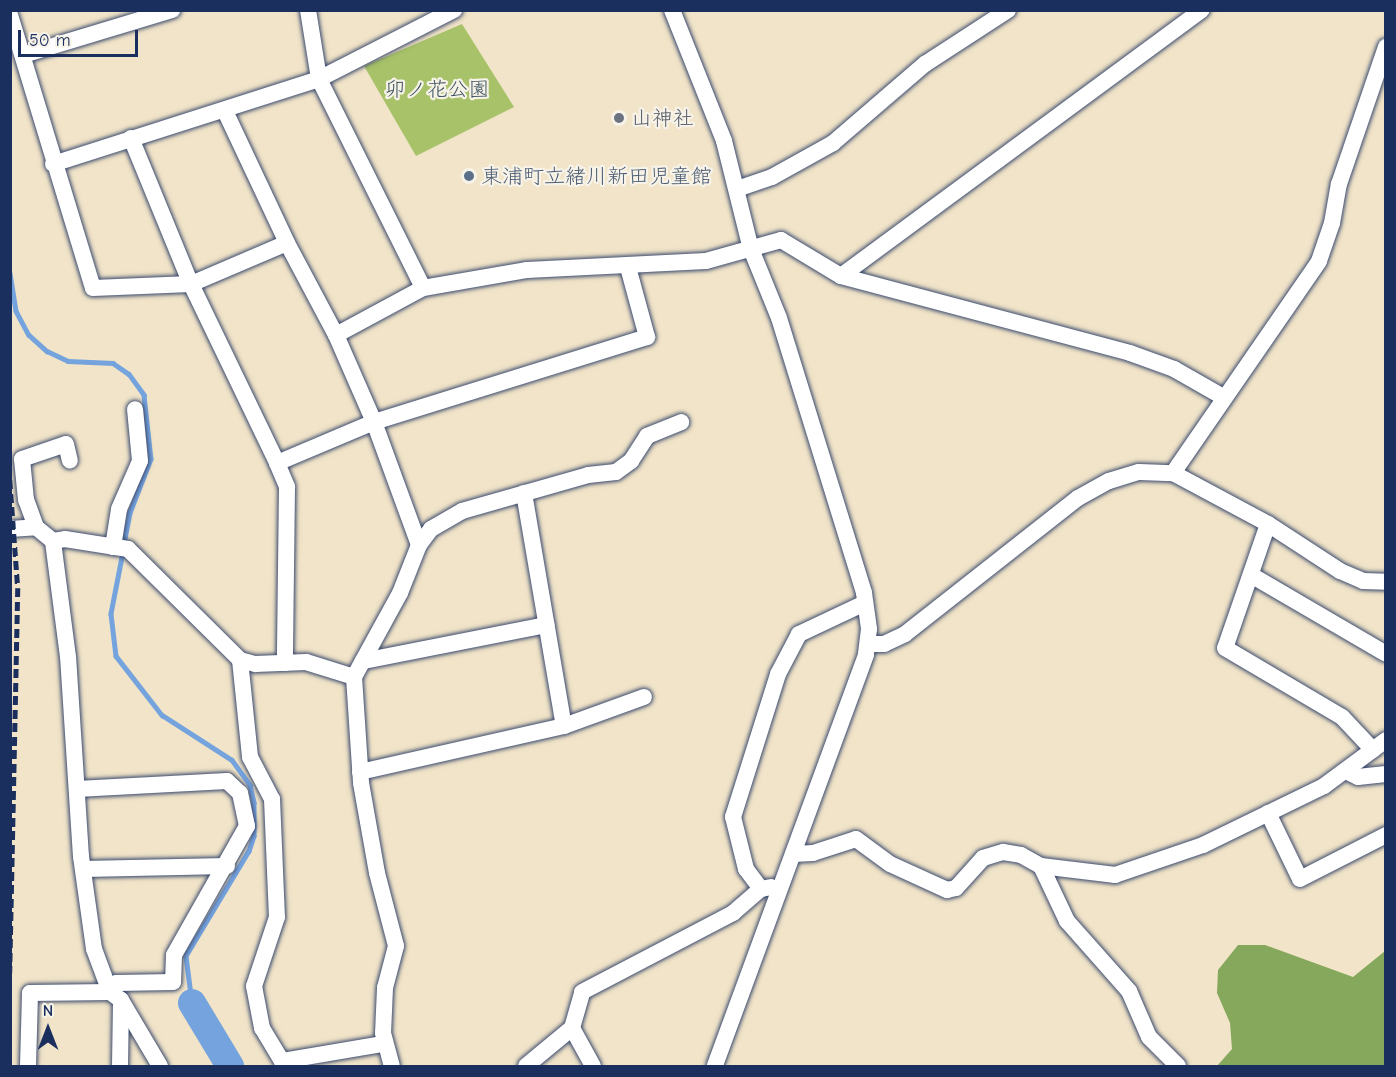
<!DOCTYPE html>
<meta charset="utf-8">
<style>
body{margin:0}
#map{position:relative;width:1396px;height:1077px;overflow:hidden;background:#f1e4c8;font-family:"Comic Neue","Klee One",sans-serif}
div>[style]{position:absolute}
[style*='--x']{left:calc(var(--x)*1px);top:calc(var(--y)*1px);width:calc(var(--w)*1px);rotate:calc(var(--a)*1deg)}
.green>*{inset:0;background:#a7c268}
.forest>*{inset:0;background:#85a85c}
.stream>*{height:4.5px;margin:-2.25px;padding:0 2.25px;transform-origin:2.25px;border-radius:2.25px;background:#75a3de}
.river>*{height:28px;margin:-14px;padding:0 14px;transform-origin:14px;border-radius:14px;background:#75a3de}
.roads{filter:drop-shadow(0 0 2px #3b4a6e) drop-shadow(0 0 2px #3b4a6e)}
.minor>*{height:16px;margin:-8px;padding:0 8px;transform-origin:8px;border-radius:8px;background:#fff}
.rail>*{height:4.5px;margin-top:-2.25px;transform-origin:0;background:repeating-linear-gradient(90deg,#1b2f5e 0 9px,transparent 0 13.5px)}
.dots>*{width:16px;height:16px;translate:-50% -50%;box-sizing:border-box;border:3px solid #f7f3e8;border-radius:50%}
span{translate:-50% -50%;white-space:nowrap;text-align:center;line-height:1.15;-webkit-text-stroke:4.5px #f7f3e8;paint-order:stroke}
.park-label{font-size:21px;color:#3e5460}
.worship-label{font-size:21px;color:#5b616d}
.left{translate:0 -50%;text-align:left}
.service-label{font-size:21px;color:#4e5e75}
.frame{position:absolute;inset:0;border:12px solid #1b2f5e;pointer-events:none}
.north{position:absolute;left:18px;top:999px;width:60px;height:60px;-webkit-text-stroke:4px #f7f3e8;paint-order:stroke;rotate:0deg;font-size:16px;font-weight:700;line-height:24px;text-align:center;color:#1b2f5e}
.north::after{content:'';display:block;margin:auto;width:21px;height:27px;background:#1b2f5e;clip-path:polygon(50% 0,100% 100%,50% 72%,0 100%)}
.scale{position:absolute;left:18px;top:30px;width:120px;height:27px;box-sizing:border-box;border:3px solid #1b2f5e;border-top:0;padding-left:8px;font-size:18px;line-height:21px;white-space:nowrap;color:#1b2f5e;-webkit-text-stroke:4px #f7f3e8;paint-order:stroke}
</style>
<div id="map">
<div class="green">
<i style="clip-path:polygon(462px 24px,514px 107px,416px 156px,364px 66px)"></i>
</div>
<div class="forest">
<i style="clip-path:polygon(1238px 945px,1265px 945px,1353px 977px,1385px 951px,1385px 1066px,1217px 1066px,1232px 1049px,1230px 1023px,1217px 993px,1218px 970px)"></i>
</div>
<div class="stream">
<i style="--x:10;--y:273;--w:38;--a:81"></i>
<i style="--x:16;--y:311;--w:27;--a:62"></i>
<i style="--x:29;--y:335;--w:24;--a:42"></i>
<i style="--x:47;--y:351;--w:23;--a:25"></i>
<i style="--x:68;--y:361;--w:45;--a:2.5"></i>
<i style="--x:113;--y:363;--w:19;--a:35"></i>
<i style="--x:129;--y:374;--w:26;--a:54"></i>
<i style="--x:144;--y:395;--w:64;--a:83.8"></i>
<i style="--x:151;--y:459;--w:58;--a:111.3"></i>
<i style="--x:130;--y:513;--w:32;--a:101"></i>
<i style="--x:123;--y:552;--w:63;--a:101"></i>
<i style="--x:111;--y:614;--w:42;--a:83.2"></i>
<i style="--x:116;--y:656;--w:75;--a:52.1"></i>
<i style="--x:162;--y:715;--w:83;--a:32.7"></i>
<i style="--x:232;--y:760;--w:31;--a:54"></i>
<i style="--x:250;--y:785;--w:18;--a:77"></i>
<i style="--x:254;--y:803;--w:33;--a:90"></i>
<i style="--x:254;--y:836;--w:16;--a:108"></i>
<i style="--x:249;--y:851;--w:122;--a:121"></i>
<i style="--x:186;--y:956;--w:47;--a:82.7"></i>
</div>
<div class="river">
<i style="--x:192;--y:1003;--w:74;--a:58.9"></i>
</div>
<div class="roads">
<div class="minor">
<i style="--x:308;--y:10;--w:70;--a:80.9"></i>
<i style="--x:319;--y:79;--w:233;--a:63.5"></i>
<i style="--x:672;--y:10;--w:141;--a:68.3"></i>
<i style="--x:724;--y:141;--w:111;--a:76"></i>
<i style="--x:751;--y:249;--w:74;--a:67.9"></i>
<i style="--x:779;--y:318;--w:288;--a:72.8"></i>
<i style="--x:864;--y:593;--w:36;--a:82"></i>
<i style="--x:869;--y:629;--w:26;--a:97"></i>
<i style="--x:866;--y:655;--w:438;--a:110.2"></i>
<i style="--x:10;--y:15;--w:285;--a:73.1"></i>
<i style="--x:93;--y:288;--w:98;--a:-2.3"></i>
<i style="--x:191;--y:284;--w:104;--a:-23.1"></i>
<i style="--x:23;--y:55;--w:156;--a:-16.8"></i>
<i style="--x:225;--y:111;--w:146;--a:64.8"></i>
<i style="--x:287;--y:243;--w:104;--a:62"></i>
<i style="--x:336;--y:335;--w:95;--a:66.4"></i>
<i style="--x:374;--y:422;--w:131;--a:69.9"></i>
<i style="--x:419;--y:545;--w:52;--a:111.6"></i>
<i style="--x:400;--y:593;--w:96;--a:118.7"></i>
<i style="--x:354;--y:677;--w:106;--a:86.2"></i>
<i style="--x:361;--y:783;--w:91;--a:79.9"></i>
<i style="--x:377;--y:873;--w:75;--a:75.4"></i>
<i style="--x:396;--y:946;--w:43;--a:104.7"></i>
<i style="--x:385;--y:988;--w:45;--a:92.5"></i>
<i style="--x:383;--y:1033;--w:34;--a:75"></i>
<i style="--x:131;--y:138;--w:158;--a:67.7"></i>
<i style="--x:191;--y:284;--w:199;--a:64.3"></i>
<i style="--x:277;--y:463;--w:105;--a:-22.9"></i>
<i style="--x:374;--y:422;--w:286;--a:-17.3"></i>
<i style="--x:647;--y:337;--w:73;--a:-105.2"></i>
<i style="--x:53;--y:164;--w:279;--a:-17.7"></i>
<i style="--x:319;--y:79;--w:152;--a:-27.1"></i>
<i style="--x:737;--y:189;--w:37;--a:-19"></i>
<i style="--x:772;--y:177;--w:70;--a:-29.1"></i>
<i style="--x:833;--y:143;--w:121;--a:-40.7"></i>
<i style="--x:925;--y:64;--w:99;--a:-33"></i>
<i style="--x:841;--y:276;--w:448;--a:-36.4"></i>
<i style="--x:336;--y:335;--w:99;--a:-28.4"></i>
<i style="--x:423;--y:288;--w:106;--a:-9.8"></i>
<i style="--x:527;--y:270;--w:179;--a:-2.9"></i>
<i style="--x:706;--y:261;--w:78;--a:-15.6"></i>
<i style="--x:781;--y:240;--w:70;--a:31"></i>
<i style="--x:841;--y:276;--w:299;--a:14.9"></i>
<i style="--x:1130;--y:353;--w:47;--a:20"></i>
<i style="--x:1174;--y:369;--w:56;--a:29.7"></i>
<i style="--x:277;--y:463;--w:26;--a:67"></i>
<i style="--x:287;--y:487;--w:176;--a:90.7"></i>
<i style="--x:1173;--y:473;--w:257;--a:-55.4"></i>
<i style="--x:1319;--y:261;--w:40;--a:-71.1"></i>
<i style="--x:1332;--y:223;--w:40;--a:-80"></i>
<i style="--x:1339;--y:184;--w:145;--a:-71.1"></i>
<i style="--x:524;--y:493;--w:236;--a:80.3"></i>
<i style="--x:1268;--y:524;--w:131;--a:109.1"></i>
<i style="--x:1225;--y:648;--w:136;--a:30.5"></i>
<i style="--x:1342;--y:717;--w:45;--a:46.8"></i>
<i style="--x:10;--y:529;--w:26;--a:-4"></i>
<i style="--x:53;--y:541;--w:22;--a:-141"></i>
<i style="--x:36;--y:527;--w:29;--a:-110"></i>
<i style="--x:26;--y:500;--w:41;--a:-95.6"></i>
<i style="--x:22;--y:459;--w:46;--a:-18.8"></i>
<i style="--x:66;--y:444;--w:17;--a:77"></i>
<i style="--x:419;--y:545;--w:20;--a:-53"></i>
<i style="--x:431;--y:529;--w:36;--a:-30"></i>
<i style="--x:462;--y:511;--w:131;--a:-15.9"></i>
<i style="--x:588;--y:475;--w:28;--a:-6"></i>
<i style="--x:616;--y:472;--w:19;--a:-36"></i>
<i style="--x:631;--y:461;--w:30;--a:-57"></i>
<i style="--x:647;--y:436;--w:37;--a:-22"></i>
<i style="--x:113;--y:547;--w:38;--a:-81"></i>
<i style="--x:119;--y:509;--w:52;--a:-66.4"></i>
<i style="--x:140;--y:461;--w:52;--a:-95.5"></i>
<i style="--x:1251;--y:575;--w:156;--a:30.3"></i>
<i style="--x:869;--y:644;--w:15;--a:0"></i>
<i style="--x:884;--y:644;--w:23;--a:-25"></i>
<i style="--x:905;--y:634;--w:220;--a:-38.2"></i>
<i style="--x:1078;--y:498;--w:35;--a:-29"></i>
<i style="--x:1109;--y:481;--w:31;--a:-17"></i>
<i style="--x:1139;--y:472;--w:34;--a:2"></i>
<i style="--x:1173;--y:473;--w:108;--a:28.2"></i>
<i style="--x:1268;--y:524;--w:86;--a:33.1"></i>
<i style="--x:1340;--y:571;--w:25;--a:23"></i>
<i style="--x:1363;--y:581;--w:23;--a:2"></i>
<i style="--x:240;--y:660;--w:98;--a:84.1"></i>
<i style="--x:250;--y:757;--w:47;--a:62.4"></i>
<i style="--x:272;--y:799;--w:118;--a:87.6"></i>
<i style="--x:277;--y:917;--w:73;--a:108.4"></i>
<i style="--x:254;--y:986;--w:43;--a:79.2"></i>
<i style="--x:262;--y:1028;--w:39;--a:59"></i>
<i style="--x:282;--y:1061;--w:102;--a:-9.6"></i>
<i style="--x:363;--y:661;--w:187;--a:-11.1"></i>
<i style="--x:360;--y:772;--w:209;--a:-12.7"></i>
<i style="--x:564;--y:726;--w:85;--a:-19.9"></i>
<i style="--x:1348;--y:772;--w:11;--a:27"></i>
<i style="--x:1358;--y:777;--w:28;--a:-6"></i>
<i style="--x:77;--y:789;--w:150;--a:-3.1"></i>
<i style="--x:227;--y:781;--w:18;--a:43"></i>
<i style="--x:240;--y:793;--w:34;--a:78"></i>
<i style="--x:247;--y:826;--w:148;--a:119.5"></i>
<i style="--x:174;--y:955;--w:27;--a:92"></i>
<i style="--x:173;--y:982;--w:57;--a:179"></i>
<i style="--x:116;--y:983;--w:11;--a:124"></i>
<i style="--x:1268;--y:813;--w:73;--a:64.1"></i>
<i style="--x:1300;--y:879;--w:97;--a:-27.1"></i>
<i style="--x:793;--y:854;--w:20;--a:-3"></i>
<i style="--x:813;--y:853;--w:45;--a:-18"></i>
<i style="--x:856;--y:839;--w:42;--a:36.3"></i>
<i style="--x:890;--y:864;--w:63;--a:24.5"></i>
<i style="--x:947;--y:890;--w:9;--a:-13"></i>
<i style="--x:956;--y:888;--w:40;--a:-48"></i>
<i style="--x:983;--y:858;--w:21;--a:-17"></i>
<i style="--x:1003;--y:852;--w:18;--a:9"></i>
<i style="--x:1021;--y:855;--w:23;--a:29"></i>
<i style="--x:1041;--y:866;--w:75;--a:6.9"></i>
<i style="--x:1115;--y:875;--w:93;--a:-18.8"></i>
<i style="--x:1203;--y:845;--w:135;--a:-26"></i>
<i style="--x:1324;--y:786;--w:77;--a:-36.6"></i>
<i style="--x:1041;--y:866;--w:61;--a:64.7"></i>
<i style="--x:1067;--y:921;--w:94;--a:48.5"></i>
<i style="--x:1129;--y:991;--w:50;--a:66.5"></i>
<i style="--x:1149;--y:1037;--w:41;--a:45"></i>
<i style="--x:83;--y:869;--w:144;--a:-1.2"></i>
<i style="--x:761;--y:889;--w:25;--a:-127"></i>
<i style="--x:746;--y:869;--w:54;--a:-104"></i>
<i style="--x:733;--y:817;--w:150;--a:-72.5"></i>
<i style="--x:778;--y:674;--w:45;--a:-62.3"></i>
<i style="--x:799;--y:634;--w:73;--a:-25.2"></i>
<i style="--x:28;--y:1066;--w:73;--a:-88.4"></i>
<i style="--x:30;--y:993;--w:80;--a:-0.7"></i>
<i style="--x:120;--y:1066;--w:62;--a:-89.1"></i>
<i style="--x:160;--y:1066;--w:77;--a:-120.6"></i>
<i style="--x:121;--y:1000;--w:14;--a:-144"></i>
<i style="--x:110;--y:992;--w:46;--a:-110.4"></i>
<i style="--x:94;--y:949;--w:93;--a:-98"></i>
<i style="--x:81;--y:857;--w:200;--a:-93.7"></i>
<i style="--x:68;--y:657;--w:117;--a:-97.4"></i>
<i style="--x:53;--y:541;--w:12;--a:-9"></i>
<i style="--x:65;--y:539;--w:64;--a:9"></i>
<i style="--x:128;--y:549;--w:158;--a:44.7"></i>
<i style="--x:240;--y:660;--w:16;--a:15"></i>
<i style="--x:255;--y:664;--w:51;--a:-2.2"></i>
<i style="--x:306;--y:662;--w:50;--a:17.4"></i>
<i style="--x:526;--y:1066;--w:60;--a:-39.6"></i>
<i style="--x:593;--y:1066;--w:43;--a:-118.9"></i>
<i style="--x:572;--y:1028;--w:37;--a:-74"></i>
<i style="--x:582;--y:992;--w:170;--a:-27.6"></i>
<i style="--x:733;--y:913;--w:37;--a:-41"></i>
<i style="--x:761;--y:889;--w:10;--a:-11"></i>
</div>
</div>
<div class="rail">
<i style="--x:10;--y:480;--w:108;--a:85.8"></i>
<i style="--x:18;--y:588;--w:385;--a:91.2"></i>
</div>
<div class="dots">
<i style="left:619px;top:118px;background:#6b7280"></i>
<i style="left:469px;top:176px;background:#5c6f8a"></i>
</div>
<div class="park-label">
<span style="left:437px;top:89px">卯ノ花公園</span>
</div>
<div class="worship-label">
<span class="left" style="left:631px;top:118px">山神社</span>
</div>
<div class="service-label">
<span class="left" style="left:481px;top:176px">東浦町立緒川新田児童館</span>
</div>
<div class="frame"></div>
<div class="north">N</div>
<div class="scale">50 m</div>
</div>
